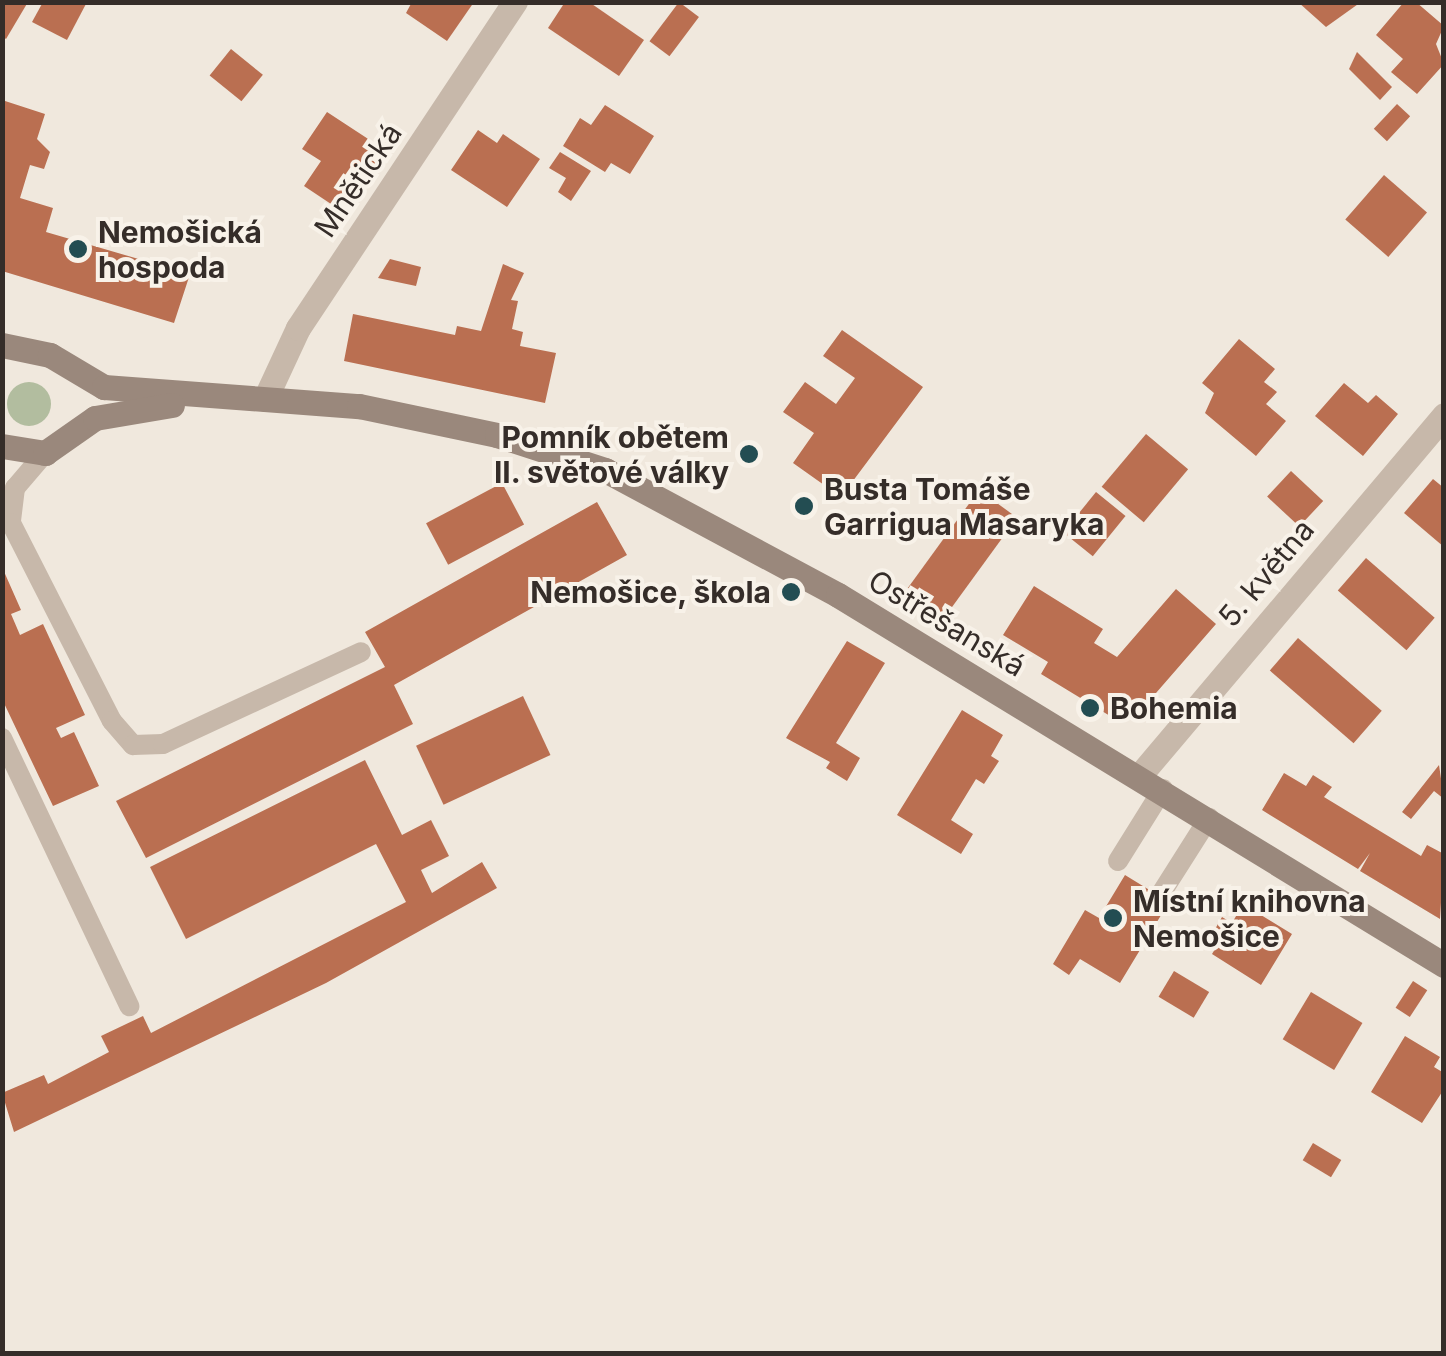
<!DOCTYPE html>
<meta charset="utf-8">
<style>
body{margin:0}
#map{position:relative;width:1446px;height:1356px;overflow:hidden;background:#f0e8dd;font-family:Inter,sans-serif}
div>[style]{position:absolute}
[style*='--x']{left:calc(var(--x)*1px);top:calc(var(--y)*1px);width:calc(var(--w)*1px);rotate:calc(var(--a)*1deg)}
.green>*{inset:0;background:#b2bd9f}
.round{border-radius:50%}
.building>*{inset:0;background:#ba6f51;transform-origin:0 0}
.lane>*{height:20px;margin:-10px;padding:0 10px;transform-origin:10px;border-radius:10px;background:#c7b8aa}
.street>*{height:25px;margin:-12.5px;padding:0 12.5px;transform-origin:12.5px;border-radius:12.5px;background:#c7b8aa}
.secondary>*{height:25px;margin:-12.5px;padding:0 12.5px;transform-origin:12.5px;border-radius:12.5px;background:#9a887c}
.dots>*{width:28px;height:28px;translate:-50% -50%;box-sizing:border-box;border:5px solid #f8f2e9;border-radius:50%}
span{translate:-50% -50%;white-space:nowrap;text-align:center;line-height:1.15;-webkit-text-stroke:8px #f8f2e9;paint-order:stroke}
.street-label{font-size:30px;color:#352d29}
.poi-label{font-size:30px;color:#352d29;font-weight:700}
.left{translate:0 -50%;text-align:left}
.right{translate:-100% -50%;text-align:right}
.frame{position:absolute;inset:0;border:5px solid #352d29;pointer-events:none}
</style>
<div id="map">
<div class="green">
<i class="round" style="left:7px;top:382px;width:44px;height:44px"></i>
</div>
<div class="building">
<i style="clip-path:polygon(2px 2px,28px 2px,6px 39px,2px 36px)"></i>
<i style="clip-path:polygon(43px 2px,87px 2px,67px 40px,32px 22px)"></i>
<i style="clip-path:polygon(412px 2px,474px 2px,447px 41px,406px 13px)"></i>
<i style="clip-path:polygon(565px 2px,589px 2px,644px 40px,619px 76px,548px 28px)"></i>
<i style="left:679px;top:2px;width:25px;height:49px;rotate:37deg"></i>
<i style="clip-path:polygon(1298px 2px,1361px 2px,1326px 27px)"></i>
<i style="clip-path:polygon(1404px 2px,1416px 2px,1444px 26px,1436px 44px,1444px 64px,1417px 94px,1391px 72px,1403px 59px,1376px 35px)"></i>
<i style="left:231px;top:49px;width:41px;height:34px;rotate:39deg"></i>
<i style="clip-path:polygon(1357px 52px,1392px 87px,1380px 100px,1349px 69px)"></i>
<i style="clip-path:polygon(2px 100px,45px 114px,37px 139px,50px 152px,44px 169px,30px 165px,20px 198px,53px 208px,46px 232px,190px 274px,174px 323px,2px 271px)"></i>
<i style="left:1397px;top:104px;width:18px;height:34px;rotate:43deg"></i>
<i style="clip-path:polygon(605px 105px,654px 136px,630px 174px,611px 163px,605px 172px,563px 146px,580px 118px,591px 125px)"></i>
<i style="clip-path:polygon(327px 112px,385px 150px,343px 212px,304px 186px,321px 161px,302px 149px)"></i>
<i style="clip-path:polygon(478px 130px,497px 143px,503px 134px,540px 159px,507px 207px,451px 170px)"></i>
<i style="clip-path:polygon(560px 152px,591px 171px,571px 201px,558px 192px,566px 178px,549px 168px)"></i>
<i style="left:1384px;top:175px;width:57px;height:59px;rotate:41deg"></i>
<i style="clip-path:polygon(390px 259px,421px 267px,416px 286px,378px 278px)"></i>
<i style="clip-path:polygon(503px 264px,524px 273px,511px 300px,518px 301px,512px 329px,523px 332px,520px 346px,556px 353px,545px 403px,344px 361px,353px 314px,455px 335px,457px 326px,481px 331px)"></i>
<i style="clip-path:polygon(842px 330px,923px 387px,841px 497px,793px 463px,814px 433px,783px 412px,805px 382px,836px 404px,855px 378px,823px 356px)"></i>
<i style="clip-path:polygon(1239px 339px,1275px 369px,1264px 382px,1277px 392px,1266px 404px,1286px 421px,1256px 456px,1205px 413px,1214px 393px,1202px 383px)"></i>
<i style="clip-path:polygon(1344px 383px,1368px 403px,1376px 395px,1398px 414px,1363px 456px,1315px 416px)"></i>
<i style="left:1146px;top:434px;width:55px;height:69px;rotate:40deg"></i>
<i style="left:1291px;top:471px;width:44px;height:35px;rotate:43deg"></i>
<i style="clip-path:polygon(1433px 479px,1444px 488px,1444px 547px,1404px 513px)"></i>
<i style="left:502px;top:483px;width:47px;height:86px;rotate:62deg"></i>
<i style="left:979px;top:490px;width:47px;height:122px;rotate:36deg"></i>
<i style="left:1096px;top:492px;width:38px;height:52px;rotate:39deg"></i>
<i style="clip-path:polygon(597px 502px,627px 555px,394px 685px,413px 724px,146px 858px,116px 801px,385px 667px,365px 632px)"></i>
<i style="left:1366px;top:558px;width:91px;height:43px;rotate:41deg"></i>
<i style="clip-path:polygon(2px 567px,21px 610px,11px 614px,20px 635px,43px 624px,85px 715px,56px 728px,61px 738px,74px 732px,99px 786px,53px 806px,2px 699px)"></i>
<i style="clip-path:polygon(1034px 586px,1103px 629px,1094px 643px,1117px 657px,1176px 589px,1216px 624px,1136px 716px,1115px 719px,1041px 674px,1048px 662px,1003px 635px)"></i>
<i style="left:1298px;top:638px;width:111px;height:43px;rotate:41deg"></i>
<i style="clip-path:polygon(847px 641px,885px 663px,836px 743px,860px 758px,847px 781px,826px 768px,830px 762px,786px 738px)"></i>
<i style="left:523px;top:696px;width:65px;height:118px;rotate:65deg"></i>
<i style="clip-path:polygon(962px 710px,1003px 735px,991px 756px,999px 761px,984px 784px,976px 779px,951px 820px,973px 834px,961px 854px,897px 815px)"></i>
<i style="clip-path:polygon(365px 760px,402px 835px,431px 820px,449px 856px,421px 870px,432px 893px,482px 862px,497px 888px,326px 983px,14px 1132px,2px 1093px,44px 1075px,48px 1084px,109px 1052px,101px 1036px,143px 1016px,151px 1033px,406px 902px,376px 844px,186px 939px,150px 867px)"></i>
<i style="clip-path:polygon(1439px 765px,1444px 799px,1434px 791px,1411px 819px,1402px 812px)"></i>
<i style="clip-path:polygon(1284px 773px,1306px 786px,1313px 775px,1332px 787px,1324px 797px,1421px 856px,1427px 845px,1444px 854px,1440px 919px,1360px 871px,1370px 853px,1358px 869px,1262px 810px)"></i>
<i style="clip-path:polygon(1125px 875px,1169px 902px,1120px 983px,1080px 959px,1069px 975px,1053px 964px,1085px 910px,1099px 918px)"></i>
<i style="clip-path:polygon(1243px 904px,1292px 934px,1261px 985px,1212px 954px,1223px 936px,1214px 931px,1222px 917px,1232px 923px)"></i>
<i style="left:1174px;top:971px;width:41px;height:30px;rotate:31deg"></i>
<i style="left:1413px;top:981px;width:17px;height:32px;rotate:33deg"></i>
<i style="left:1311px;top:992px;width:60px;height:55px;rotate:31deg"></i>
<i style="clip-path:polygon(1405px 1036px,1440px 1057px,1434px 1067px,1444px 1073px,1444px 1089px,1422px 1123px,1371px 1092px)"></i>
<i style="left:1313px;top:1143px;width:33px;height:20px;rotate:31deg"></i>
</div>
<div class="lane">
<i style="--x:45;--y:453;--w:46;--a:130.6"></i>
<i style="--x:15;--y:488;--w:35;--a:97"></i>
<i style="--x:11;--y:523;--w:222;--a:63"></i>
<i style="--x:112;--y:721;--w:32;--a:49"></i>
<i style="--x:133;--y:745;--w:30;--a:-2"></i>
<i style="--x:163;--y:744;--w:218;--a:-24.9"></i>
<i style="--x:2;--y:738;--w:297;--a:64.6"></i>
<i style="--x:1118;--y:861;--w:85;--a:-58"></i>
<i style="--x:1162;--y:892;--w:88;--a:-57.6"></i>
</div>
<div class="street">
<i style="--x:265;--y:399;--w:78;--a:-65.1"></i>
<i style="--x:298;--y:328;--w:392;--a:-56.4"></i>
<i style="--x:1140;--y:775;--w:471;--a:-49.8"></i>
</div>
<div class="secondary">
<i style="--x:2;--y:345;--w:49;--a:11.8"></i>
<i style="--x:50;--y:355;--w:63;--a:30.7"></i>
<i style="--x:104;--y:387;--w:256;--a:4.3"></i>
<i style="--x:359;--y:406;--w:141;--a:11.9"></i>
<i style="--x:497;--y:435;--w:114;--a:18"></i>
<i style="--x:605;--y:470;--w:264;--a:28.2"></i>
<i style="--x:838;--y:595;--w:710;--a:31.41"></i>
<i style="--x:2;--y:446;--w:44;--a:9.2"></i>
<i style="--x:45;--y:453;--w:61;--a:-35"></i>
<i style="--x:95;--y:418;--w:78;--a:-9.6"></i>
</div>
<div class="dots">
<i style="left:78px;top:249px;background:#234d52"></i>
<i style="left:749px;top:454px;background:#234d52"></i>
<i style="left:804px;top:506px;background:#234d52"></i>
<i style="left:791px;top:592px;background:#234d52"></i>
<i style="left:1090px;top:708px;background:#234d52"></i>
<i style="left:1113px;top:918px;background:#234d52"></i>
</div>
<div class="street-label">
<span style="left:358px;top:180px;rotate:-56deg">Mnětická</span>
<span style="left:1266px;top:573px;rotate:-50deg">5. května</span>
<span style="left:947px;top:623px;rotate:31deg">Ostřešanská</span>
</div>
<div class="poi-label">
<span class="left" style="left:98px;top:249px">Nemošická<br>hospoda</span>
<span class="right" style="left:729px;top:454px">Pomník obětem<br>II. světové války</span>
<span class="left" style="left:824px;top:506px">Busta Tomáše<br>Garrigua Masaryka</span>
<span class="right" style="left:771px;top:592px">Nemošice, škola</span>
<span class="left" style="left:1110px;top:708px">Bohemia</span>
<span class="left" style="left:1133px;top:918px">Místní knihovna<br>Nemošice</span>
</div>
<div class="frame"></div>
</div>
